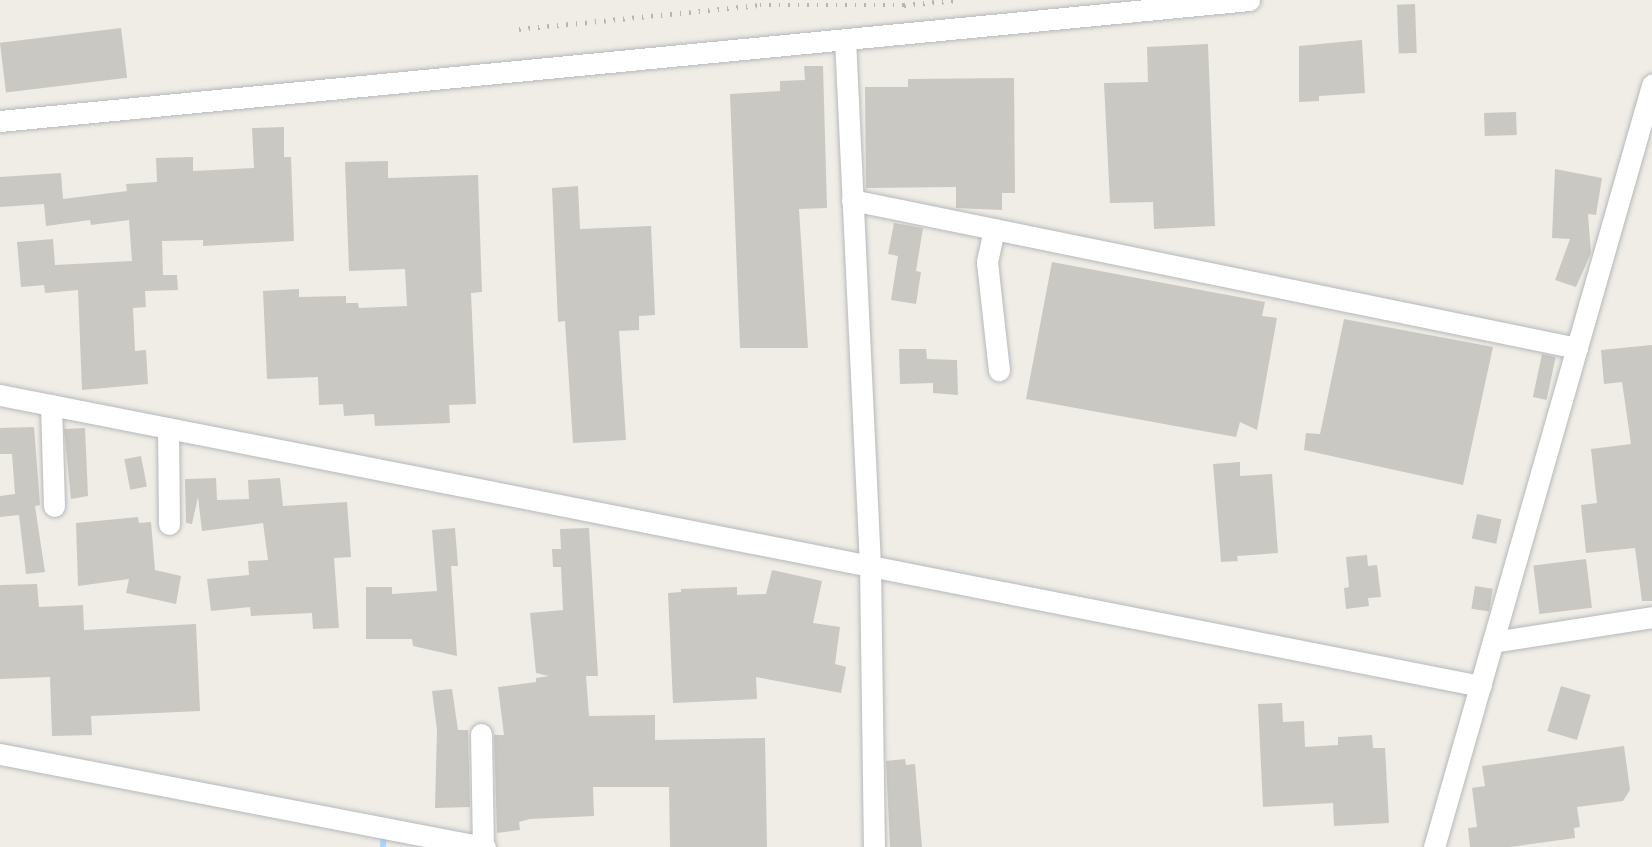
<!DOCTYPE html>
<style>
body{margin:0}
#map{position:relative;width:1652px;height:847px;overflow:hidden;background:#efede5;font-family:Roboto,sans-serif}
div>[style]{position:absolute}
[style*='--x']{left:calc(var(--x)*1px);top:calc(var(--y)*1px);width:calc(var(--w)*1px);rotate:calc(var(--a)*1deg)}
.stream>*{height:6px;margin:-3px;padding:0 3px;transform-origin:3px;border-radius:3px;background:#a6d7ff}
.building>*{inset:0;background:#cac8c2;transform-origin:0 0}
.roads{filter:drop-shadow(0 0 2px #b6b8bc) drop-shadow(0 0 2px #b6b8bc)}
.minor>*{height:21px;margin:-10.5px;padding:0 10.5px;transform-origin:10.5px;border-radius:10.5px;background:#fff}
.rail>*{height:4.5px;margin-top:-2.25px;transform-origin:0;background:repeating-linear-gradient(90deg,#b4b5b6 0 1.5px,transparent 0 9.5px)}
span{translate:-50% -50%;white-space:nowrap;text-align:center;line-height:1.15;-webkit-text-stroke:5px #fff;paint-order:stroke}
</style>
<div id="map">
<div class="stream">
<i style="--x:383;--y:847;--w:13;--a:-86"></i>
</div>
<div class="building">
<i style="left:1415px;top:4px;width:49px;height:18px;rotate:88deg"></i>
<i style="left:121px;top:28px;width:50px;height:122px;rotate:83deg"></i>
<i style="clip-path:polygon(1362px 40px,1365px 93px,1319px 96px,1319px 101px,1299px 102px,1299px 46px)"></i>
<i style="clip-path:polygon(1208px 44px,1215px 226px,1154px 229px,1153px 202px,1110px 203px,1104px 83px,1148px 82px,1147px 47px)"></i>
<i style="clip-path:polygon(804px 66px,823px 66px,827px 208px,799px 209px,808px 348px,740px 348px,730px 94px,780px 91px,780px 81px,805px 80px)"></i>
<i style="clip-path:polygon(1014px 78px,1015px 193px,1002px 193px,1002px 210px,956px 208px,956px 187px,866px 188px,865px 87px,908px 87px,908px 79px)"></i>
<i style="left:1516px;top:112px;width:23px;height:32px;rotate:88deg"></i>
<i style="clip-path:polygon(284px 127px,284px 157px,291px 157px,294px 241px,203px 246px,203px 240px,162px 241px,163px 275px,177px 275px,178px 290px,145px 291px,146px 307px,133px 308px,135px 351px,146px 350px,148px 384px,82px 390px,78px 290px,45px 293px,44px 285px,21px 287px,17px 242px,53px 239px,55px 265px,132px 261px,129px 220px,91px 225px,90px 220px,46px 226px,44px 204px,0 207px,0 177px,61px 173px,63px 199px,127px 191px,126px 184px,157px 182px,156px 158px,193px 157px,193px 171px,254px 168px,252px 128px)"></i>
<i style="clip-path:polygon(388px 161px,388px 178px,478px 175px,482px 292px,471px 293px,476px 404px,449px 405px,450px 423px,375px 426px,374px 414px,344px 416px,343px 404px,319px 405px,318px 377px,267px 379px,263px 291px,299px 289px,299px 297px,346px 296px,346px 303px,358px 303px,359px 308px,407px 306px,405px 269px,349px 271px,345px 162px)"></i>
<i style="clip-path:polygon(1555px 169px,1602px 178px,1596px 215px,1588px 214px,1591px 253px,1576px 287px,1555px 280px,1570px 239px,1552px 238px)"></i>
<i style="clip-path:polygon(578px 186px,580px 229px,651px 226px,655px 315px,639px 316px,639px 330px,619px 331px,626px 440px,573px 443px,565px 321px,558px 322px,552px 188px)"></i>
<i style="clip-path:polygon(894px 223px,923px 228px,916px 271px,921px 272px,916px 304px,891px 300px,898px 256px,888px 254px)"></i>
<i style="clip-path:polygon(1052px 262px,1265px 302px,1262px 316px,1277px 318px,1257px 430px,1240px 422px,1236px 437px,1026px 399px)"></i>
<i style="clip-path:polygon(1344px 319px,1493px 347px,1463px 485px,1304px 450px,1306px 433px,1320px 434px)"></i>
<i style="clip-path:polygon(1652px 345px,1652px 601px,1642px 601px,1635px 548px,1586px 553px,1581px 505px,1597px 503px,1591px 449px,1631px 444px,1622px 382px,1604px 384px,1601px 350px)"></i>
<i style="clip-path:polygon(899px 349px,926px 349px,927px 359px,957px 360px,958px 395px,933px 393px,933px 383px,900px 384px)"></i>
<i style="left:1542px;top:354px;width:14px;height:44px;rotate:12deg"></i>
<i style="clip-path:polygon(34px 427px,40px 505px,35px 506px,45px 572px,26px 574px,19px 515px,0 517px,0 496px,15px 494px,12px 454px,0 454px,0 428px)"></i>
<i style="clip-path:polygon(85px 428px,88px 496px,71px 499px,64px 429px)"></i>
<i style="left:141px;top:456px;width:31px;height:17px;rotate:79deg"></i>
<i style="clip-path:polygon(1240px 462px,1240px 476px,1272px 474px,1278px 553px,1237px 556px,1238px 561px,1221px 562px,1213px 464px)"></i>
<i style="clip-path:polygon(216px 478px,217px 500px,249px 499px,248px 480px,280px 478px,283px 506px,347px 502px,351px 557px,334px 558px,339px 628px,313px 629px,312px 613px,251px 616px,250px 607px,211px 611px,207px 579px,249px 575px,248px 561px,268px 560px,263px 523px,202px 531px,198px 497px,192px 524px,186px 523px,185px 479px)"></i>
<i style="left:1477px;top:514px;width:25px;height:25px;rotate:12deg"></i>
<i style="clip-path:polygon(138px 517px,139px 523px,151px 522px,155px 570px,181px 576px,176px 604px,126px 593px,129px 579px,78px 586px,76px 523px)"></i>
<i style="clip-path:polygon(455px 528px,458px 566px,451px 566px,457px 656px,413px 646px,412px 639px,366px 639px,366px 587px,392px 587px,392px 594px,437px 591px,432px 530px)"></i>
<i style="clip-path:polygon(589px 528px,598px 676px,586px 676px,589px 716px,655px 715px,655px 740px,765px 738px,767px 847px,670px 847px,669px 787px,593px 787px,594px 816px,530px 819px,519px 822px,520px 830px,497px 833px,494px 735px,504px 735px,498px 687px,536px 682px,536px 678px,549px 676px,536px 673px,530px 613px,563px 610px,561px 567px,553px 567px,552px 549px,561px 549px,560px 529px)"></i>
<i style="clip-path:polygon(1367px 555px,1368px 566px,1377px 565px,1381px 597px,1368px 598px,1369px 606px,1346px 609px,1344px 588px,1349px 587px,1346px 557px)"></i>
<i style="left:1586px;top:559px;width:49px;height:53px;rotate:83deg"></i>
<i style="clip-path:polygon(772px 570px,822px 581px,813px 623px,840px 627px,835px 664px,846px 667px,841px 693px,756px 677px,757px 699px,673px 703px,668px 593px,681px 592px,681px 589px,737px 587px,737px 595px,766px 594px)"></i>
<i style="clip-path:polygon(37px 584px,39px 607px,83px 605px,84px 630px,196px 624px,200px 711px,91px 716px,92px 735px,52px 736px,50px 677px,0 679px,0 585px)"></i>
<i style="left:1475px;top:586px;width:18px;height:23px;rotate:9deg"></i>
<i style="left:1561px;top:686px;width:31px;height:47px;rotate:17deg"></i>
<i style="clip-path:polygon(452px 689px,458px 730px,468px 730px,470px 807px,435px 808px,437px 730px,432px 691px)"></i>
<i style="clip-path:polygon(1282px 703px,1283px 722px,1304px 721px,1305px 747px,1338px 745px,1338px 737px,1372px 735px,1373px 748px,1385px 748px,1389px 823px,1334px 826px,1333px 803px,1263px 807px,1258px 704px)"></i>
<i style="clip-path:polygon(1624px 746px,1630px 790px,1623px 801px,1577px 807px,1580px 827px,1574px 828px,1575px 838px,1510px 847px,1470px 847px,1468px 828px,1477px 827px,1472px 788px,1485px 786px,1482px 766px)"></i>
<i style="clip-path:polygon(905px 759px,906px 765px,915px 764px,922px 847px,890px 847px,886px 761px)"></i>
</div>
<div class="roads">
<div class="minor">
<i style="--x:845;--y:39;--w:528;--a:87.28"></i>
<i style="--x:870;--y:566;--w:281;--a:89.2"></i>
<i style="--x:0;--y:121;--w:1255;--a:-5.53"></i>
<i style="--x:852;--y:200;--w:740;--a:11.54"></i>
<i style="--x:994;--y:229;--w:34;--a:102"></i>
<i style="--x:987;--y:262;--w:109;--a:83.7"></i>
<i style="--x:0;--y:395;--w:1509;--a:11.12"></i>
<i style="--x:51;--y:405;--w:101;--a:88.3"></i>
<i style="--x:168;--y:428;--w:96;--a:89.4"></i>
<i style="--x:1493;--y:642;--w:161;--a:-8.9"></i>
<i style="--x:481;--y:734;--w:113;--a:89"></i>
<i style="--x:0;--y:754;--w:494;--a:10.9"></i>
<i style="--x:1434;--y:847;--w:793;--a:-74.03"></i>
</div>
</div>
<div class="rail">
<i style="--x:519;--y:29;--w:242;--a:-5.7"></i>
<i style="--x:760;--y:5;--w:144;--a:0"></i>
<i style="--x:904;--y:5;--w:54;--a:-5.3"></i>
</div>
</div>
